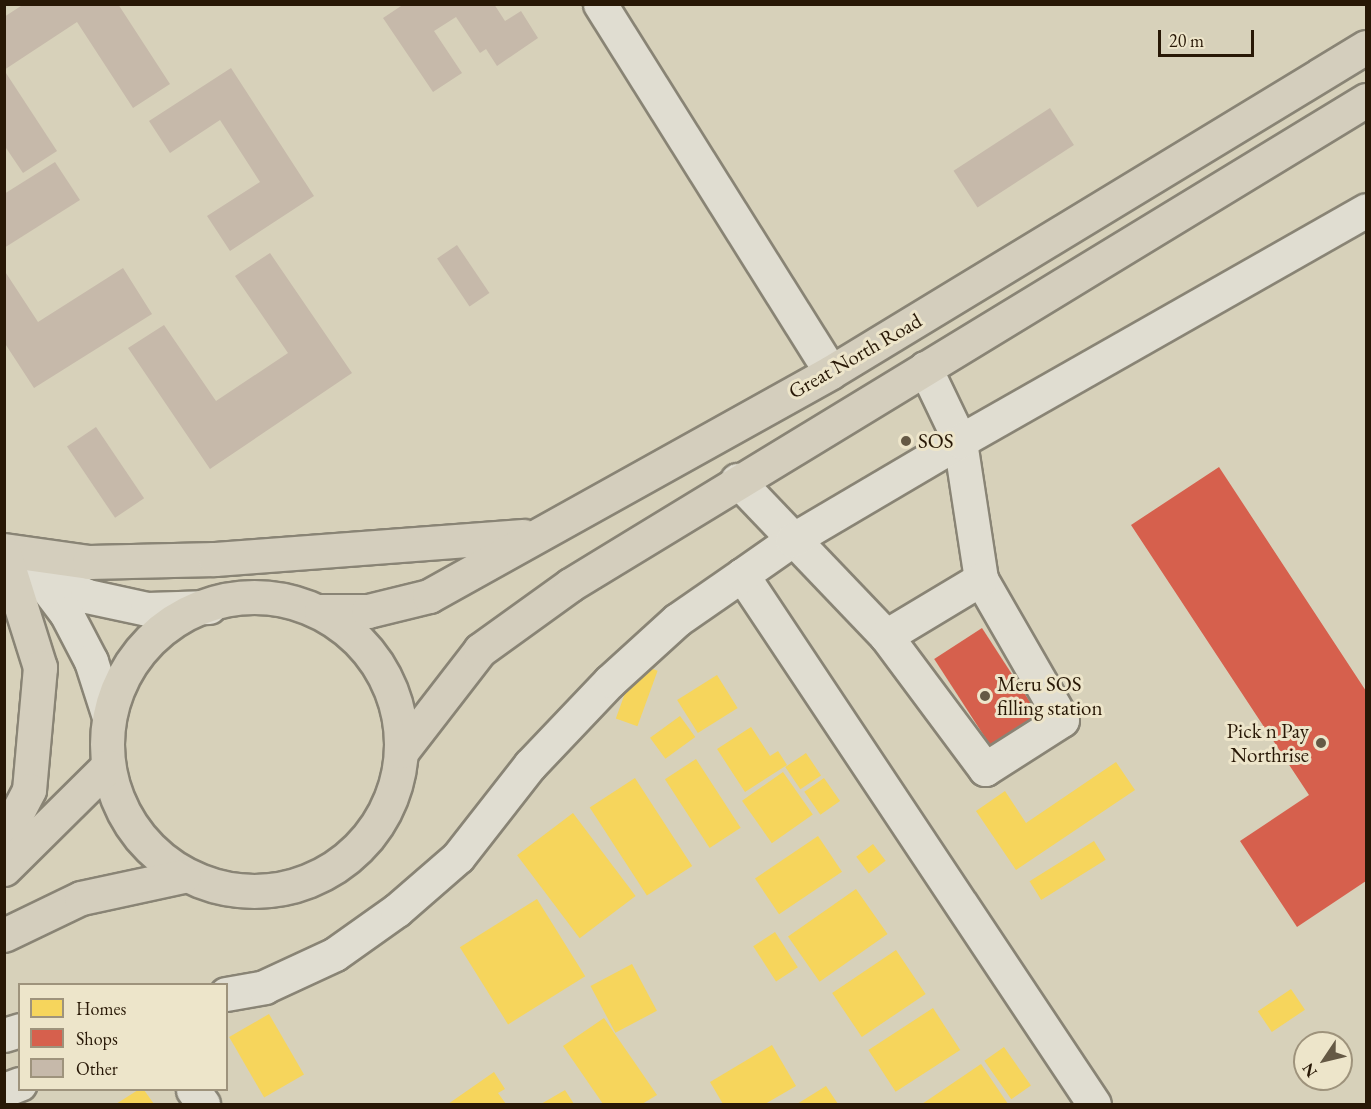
<!DOCTYPE html>
<html>
<head>
<meta charset="utf-8">
<style>
  body { margin:0 }
  #map { position:relative; width:1371px; height:1109px; overflow:hidden; background:#d7d1ba; font-family:"EB Garamond",serif }
  div>[style] { position:absolute }
  .homes>* { inset:0; background:#f6d55c; transform-origin:0 0 }
  .shops>* { inset:0; background:#d6604d; transform-origin:0 0 }
  .building>* { inset:0; background:#c6b9aa; transform-origin:0 0 }
  .roads { filter:drop-shadow(2px 0 #898475) drop-shadow(-2px 0 #898475) drop-shadow(0 2px #898475) drop-shadow(0 -2px #898475) }
  .minor>* { height:33px; margin:-16.5px; padding:0 16.5px; transform-origin:16.5px; border-radius:16.5px; background:#e0ddd1 }
  .major>* { height:33px; margin:-16.5px; padding:0 16.5px; transform-origin:16.5px; border-radius:16.5px; background:#d4cebd }
  .major>.ring { margin:-16.5px; padding:0; box-sizing:content-box; background:none; border:33px solid #d4cebd; border-radius:50% }
  .dots>* { width:16px; height:16px; translate:-50% -50%; box-sizing:border-box; border:3px solid #ede5ca; border-radius:50% }
  span { translate:-50% -50%; white-space:nowrap; text-align:center; line-height:1.15; -webkit-text-stroke:6px #ede5ca; paint-order:stroke }
  .street-label { font-size:21px; color:#281806 }
  .poi-label { font-size:21px; color:#281806 }
  .left { translate:0 -50%; text-align:left }
  .right { translate:-100% -50%; text-align:right }
  .frame { position:absolute; inset:0; border:6px solid #281806; pointer-events:none }
  .legend { position:absolute; left:18px; top:983px; width:210px; height:108px; box-sizing:border-box; background:#ede5ca; border:2px solid #9e937c; margin:0; padding:8px 10px; list-style:none; font-size:18px; color:#281806 }
  .legend li { display:flex; align-items:center; gap:12px; height:30px }
  .legend b { width:30px; border:2px solid #9e937c }
  .north { position:absolute; left:1293px; top:1031px; width:60px; height:60px; box-sizing:border-box; background:#ede5ca; border:2px solid #9e937c; border-radius:50%; rotate:235deg; font-size:16px; font-weight:700; line-height:24px; text-align:center; color:#281806 }
  .north::after { content:''; display:block; margin:auto; width:21px; height:27px; background:#655945; clip-path:polygon(50% 0,100% 100%,50% 72%,0 100%) }
  .scale { position:absolute; left:1158px; top:30px; width:96px; height:27px; box-sizing:border-box; border:3px solid #281806; border-top:0; padding-left:8px; font-size:18px; line-height:21px; white-space:nowrap; color:#281806; -webkit-text-stroke:4px #ede5ca; paint-order:stroke }
</style>
</head>
<body>
<div id="map">
  <div class="homes">
    <div style="left:636px;top:663px;width:23px;height:59px;rotate:20deg"></div>
    <div style="left:717px;top:675px;width:39px;height:47px;rotate:58deg"></div>
    <div style="left:680px;top:716px;width:26px;height:37px;rotate:54deg"></div>
    <div style="clip-path:polygon(751px 727px,770px 756px,778px 751px,787px 765px,745px 792px,717px 749px)"></div>
    <div style="left:806px;top:753px;width:27px;height:25px;rotate:56deg"></div>
    <div style="left:696px;top:759px;width:82px;height:37px;rotate:57deg"></div>
    <div style="clip-path:polygon(1116px 762px,1135px 790px,1016px 870px,976px 811px,1005px 791px,1026px 823px)"></div>
    <div style="left:783px;top:772px;width:52px;height:50px;rotate:55deg"></div>
    <div style="left:635px;top:778px;width:105px;height:54px;rotate:57deg"></div>
    <div style="left:824px;top:778px;width:28px;height:24px;rotate:55deg"></div>
    <div style="left:573px;top:813px;width:104px;height:70px;rotate:53deg"></div>
    <div style="left:818px;top:836px;width:43px;height:76px;rotate:56deg"></div>
    <div style="left:1094px;top:841px;width:22px;height:76px;rotate:58deg"></div>
    <div style="left:873px;top:844px;width:21px;height:21px;rotate:53deg"></div>
    <div style="left:856px;top:889px;width:55px;height:83px;rotate:55deg"></div>
    <div style="left:537px;top:899px;width:91px;height:91px;rotate:58deg"></div>
    <div style="left:775px;top:932px;width:42px;height:26px;rotate:57deg"></div>
    <div style="left:896px;top:950px;width:53px;height:77px;rotate:56deg"></div>
    <div style="left:632px;top:964px;width:53px;height:47px;rotate:62deg"></div>
    <div style="left:1291px;top:989px;width:25px;height:40px;rotate:56deg"></div>
    <div style="left:933px;top:1008px;width:50px;height:77px;rotate:57deg"></div>
    <div style="left:269px;top:1014px;width:70px;height:46px;rotate:60deg"></div>
    <div style="clip-path:polygon(604px 1018px,657px 1095px,642px 1104px,603px 1104px,563px 1046px)"></div>
    <div style="clip-path:polygon(772px 1045px,796px 1086px,765px 1104px,723px 1104px,710px 1082px)"></div>
    <div style="left:1004px;top:1047px;width:47px;height:24px;rotate:55deg"></div>
    <div style="clip-path:polygon(981px 1064px,1008px 1104px,922px 1104px)"></div>
    <div style="clip-path:polygon(494px 1072px,505px 1089px,498px 1093px,506px 1104px,448px 1104px)"></div>
    <div style="clip-path:polygon(826px 1086px,838px 1104px,797px 1104px)"></div>
    <div style="clip-path:polygon(138px 1090px,144px 1090px,154px 1104px,116px 1104px)"></div>
    <div style="clip-path:polygon(565px 1090px,574px 1104px,541px 1104px)"></div>
  </div>
  <div class="shops">
    <div style="clip-path:polygon(1219px 467px,1366px 691px,1366px 881px,1297px 927px,1240px 841px,1309px 795px,1131px 525px)"></div>
    <div style="left:982px;top:628px;width:111px;height:57px;rotate:57deg"></div>
  </div>
  <div class="building">
    <div style="clip-path:polygon(24px 4px,118px 4px,170px 84px,133px 108px,77px 22px,4px 70px,4px 17px)"></div>
    <div style="clip-path:polygon(404px 4px,494px 4px,505px 21px,521px 11px,538px 38px,497px 66px,486px 49px,480px 53px,456px 17px,434px 31px,462px 73px,433px 92px,383px 18px)"></div>
    <div style="clip-path:polygon(231px 68px,314px 196px,230px 251px,207px 216px,260px 182px,220px 120px,170px 153px,149px 121px)"></div>
    <div style="clip-path:polygon(4px 70px,57px 151px,23px 173px,4px 145px)"></div>
    <div style="left:1050px;top:108px;width:44px;height:115px;rotate:57deg"></div>
    <div style="clip-path:polygon(55px 162px,80px 200px,4px 248px,4px 194px)"></div>
    <div style="left:457px;top:245px;width:58px;height:24px;rotate:56deg"></div>
    <div style="clip-path:polygon(270px 253px,352px 373px,210px 469px,128px 348px,164px 325px,216px 401px,288px 353px,235px 276px)"></div>
    <div style="clip-path:polygon(123px 268px,152px 314px,34px 388px,4px 342px,4px 270px,38px 322px)"></div>
    <div style="left:96px;top:427px;width:86px;height:35px;rotate:56deg"></div>
  </div>
  <div class="roads">
    <div class="minor">
      <div style="left:600px;top:4px;width:434px;rotate:57.9deg"></div>
      <div style="left:737px;top:480px;width:216px;rotate:46.3deg"></div>
      <div style="left:886px;top:636px;width:166px;rotate:53.3deg"></div>
      <div style="left:985px;top:769px;width:91px;rotate:-32.5deg"></div>
      <div style="left:1062px;top:720px;width:163px;rotate:-119.9deg"></div>
      <div style="left:981px;top:579px;width:140px;rotate:-98.7deg"></div>
      <div style="left:960px;top:441px;width:81px;rotate:-115.6deg"></div>
      <div style="left:4px;top:551px;width:33px;rotate:33deg"></div>
      <div style="left:32px;top:569px;width:61px;rotate:26.1deg"></div>
      <div style="left:87px;top:596px;width:61px;rotate:12.2deg"></div>
      <div style="left:147px;top:609px;width:62px;rotate:-1.8deg"></div>
      <div style="left:37px;top:575px;width:48px;rotate:52.7deg"></div>
      <div style="left:66px;top:613px;width:54px;rotate:62.5deg"></div>
      <div style="left:91px;top:661px;width:56px;rotate:72.2deg"></div>
      <div style="left:742px;top:575px;width:635px;rotate:56.36deg"></div>
      <div style="left:886px;top:636px;width:111px;rotate:-31deg"></div>
      <div style="left:226px;top:994px;width:39px;rotate:-10deg"></div>
      <div style="left:264px;top:987px;width:78px;rotate:-24.9deg"></div>
      <div style="left:335px;top:954px;width:76px;rotate:-35.4deg"></div>
      <div style="left:397px;top:910px;width:81px;rotate:-41deg"></div>
      <div style="left:458px;top:857px;width:117px;rotate:-52deg"></div>
      <div style="left:530px;top:765px;width:116px;rotate:-46.4deg"></div>
      <div style="left:610px;top:681px;width:91px;rotate:-42.3deg"></div>
      <div style="left:677px;top:620px;width:79px;rotate:-34.7deg"></div>
      <div style="left:742px;top:575px;width:61px;rotate:-35deg"></div>
      <div style="left:792px;top:540px;width:195px;rotate:-30.5deg"></div>
      <div style="left:960px;top:441px;width:467px;rotate:-29.6deg"></div>
      <div style="left:4px;top:1035px;width:17px;rotate:-17deg"></div>
      <div style="left:4px;top:1090px;width:17px;rotate:-21deg"></div>
      <div style="left:193px;top:1090px;width:17px;rotate:54deg"></div>
    </div>
    <div class="major">
      <div style="left:4px;top:550px;width:86px;rotate:8deg"></div>
      <div style="left:89px;top:562px;width:126px;rotate:-1.4deg"></div>
      <div style="left:215px;top:559px;width:309px;rotate:-4.3deg"></div>
      <div style="left:4px;top:553px;width:120px;rotate:72.5deg"></div>
      <div style="left:40px;top:667px;width:123px;rotate:95.1deg"></div>
      <div style="left:29px;top:790px;width:54px;rotate:117.5deg"></div>
      <div class="ring" style="left:107px;top:597px;width:261px;height:261px"></div>
      <div style="left:321px;top:611px;width:47px"></div>
      <div style="left:368px;top:611px;width:63px;rotate:-13.8deg"></div>
      <div style="left:429px;top:596px;width:460px;rotate:-29.1deg"></div>
      <div style="left:831px;top:372px;width:626px;rotate:-31.28deg"></div>
      <div style="left:402px;top:751px;width:128px;rotate:-52.3deg"></div>
      <div style="left:480px;top:650px;width:111px;rotate:-35.8deg"></div>
      <div style="left:570px;top:585px;width:932px;rotate:-31.35deg"></div>
      <div style="left:4px;top:869px;width:146px;rotate:-44.7deg"></div>
      <div style="left:4px;top:935px;width:85px;rotate:-25.7deg"></div>
      <div style="left:81px;top:898px;width:105px;rotate:-12.1deg"></div>
    </div>
  </div>
  <div class="dots">
    <div style="left:906px;top:441px;background:#655945"></div>
    <div style="left:985px;top:696px;background:#655945"></div>
    <div style="left:1321px;top:743px;background:#655945"></div>
  </div>
  <div class="street-label">
    <span style="left:855px;top:356px;rotate:-30deg">Great North Road</span>
  </div>
  <div class="poi-label">
    <span class="left" style="left:918px;top:441px">SOS</span>
    <span class="left" style="left:997px;top:696px">Meru SOS<br>filling station</span>
    <span class="right" style="left:1309px;top:743px">Pick n Pay<br>Northrise</span>
  </div>
  <div class="frame"></div>
  <ul class="legend">
  <li><b style="height:16px;background:#f6d55c"></b>Homes</li>
  <li><b style="height:16px;background:#d6604d"></b>Shops</li>
  <li><b style="height:16px;background:#c6b9aa"></b>Other</li>
  </ul>
  <div class="north">N</div>
  <div class="scale">20 m</div>
</div>
</body>
</html>
